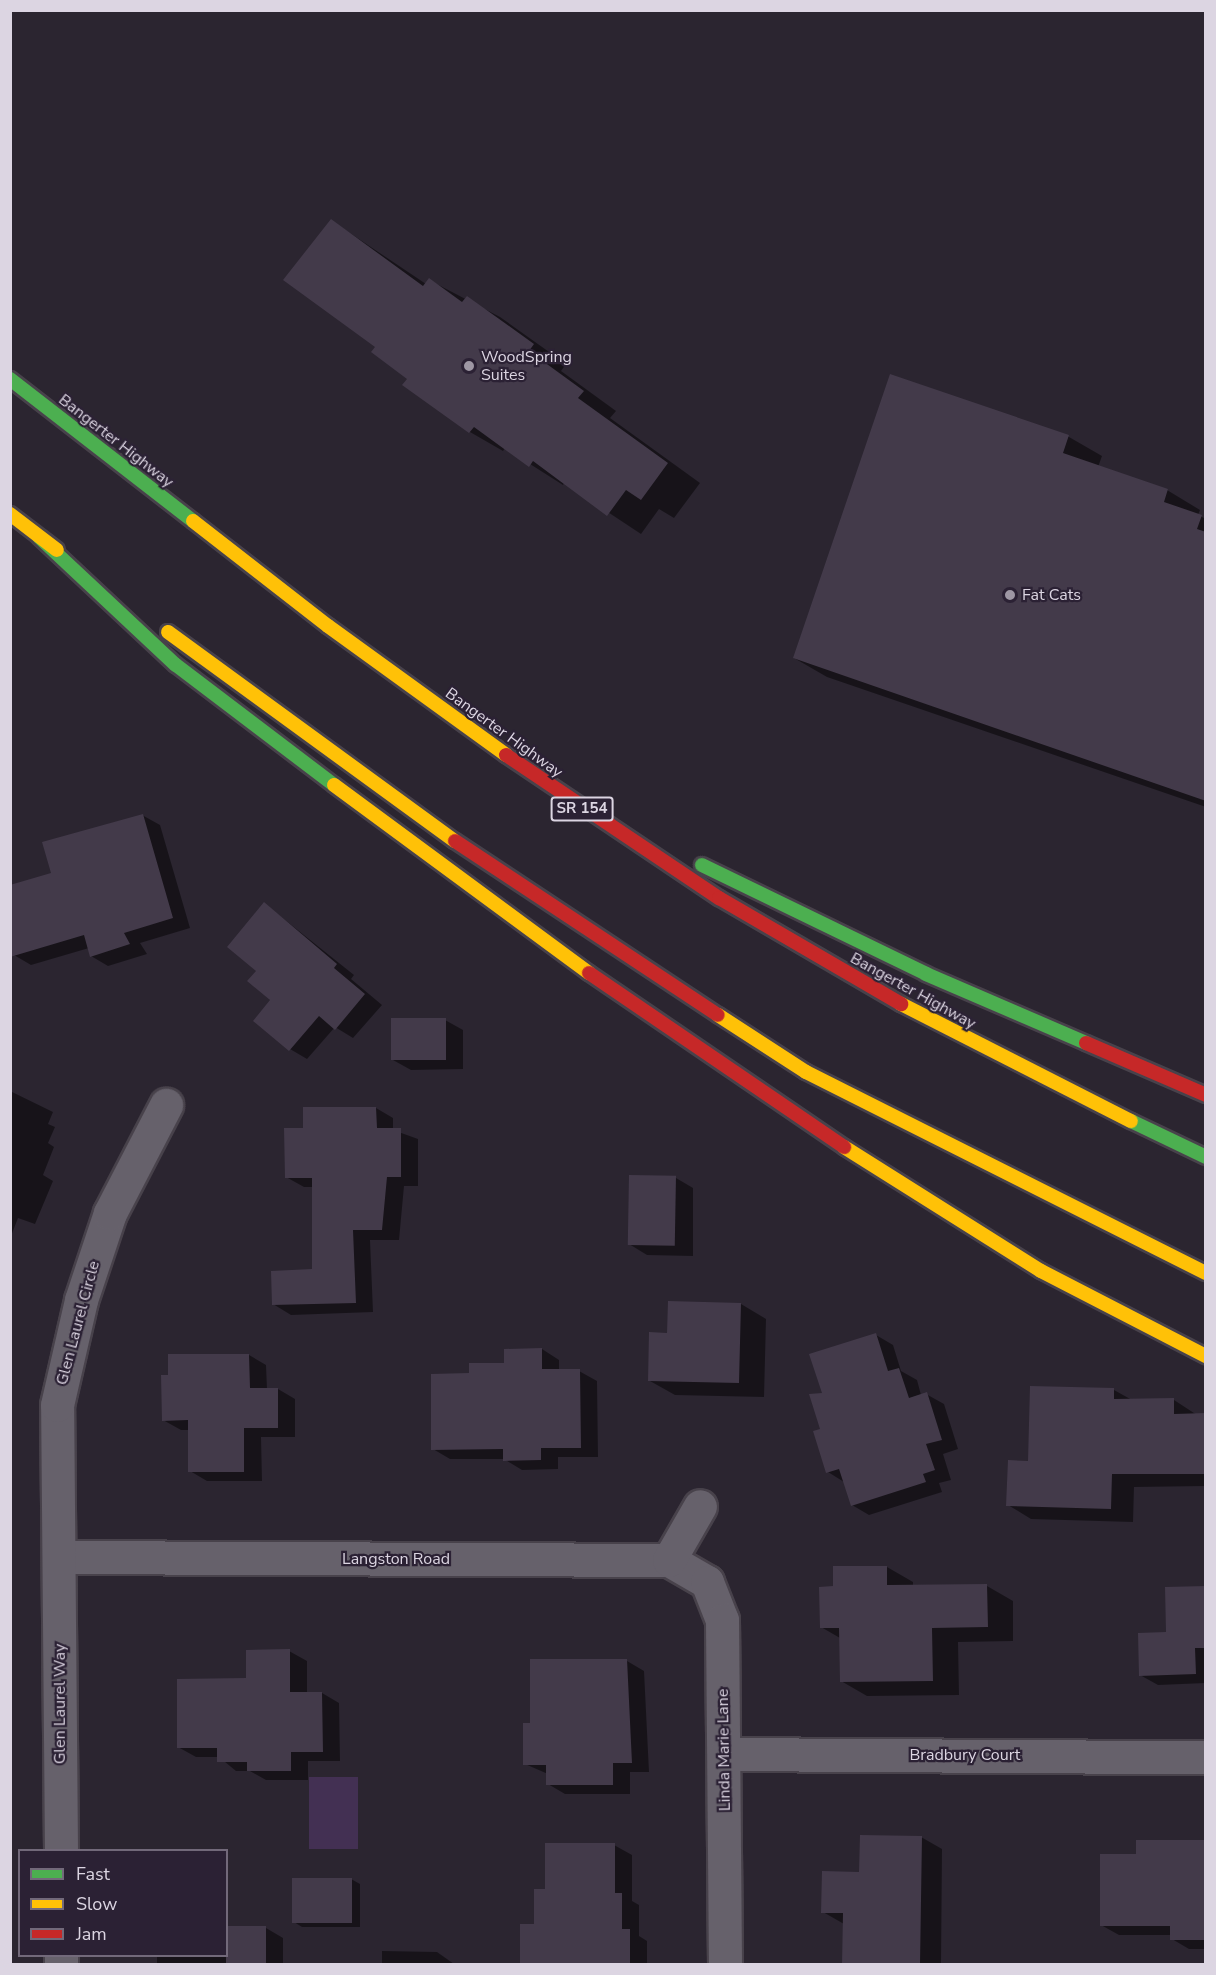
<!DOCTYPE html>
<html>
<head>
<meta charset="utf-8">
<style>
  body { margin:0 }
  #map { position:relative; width:1216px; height:1975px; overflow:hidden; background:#2b2530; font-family:"Nunito Sans",sans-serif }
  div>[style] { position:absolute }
  .green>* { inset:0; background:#433053; transform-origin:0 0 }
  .shadow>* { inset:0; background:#0007 }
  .building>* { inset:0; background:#433a4a; transform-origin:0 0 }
  .roads { filter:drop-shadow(2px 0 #48424b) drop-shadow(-2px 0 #48424b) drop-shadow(0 2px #48424b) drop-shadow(0 -2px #48424b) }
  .street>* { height:33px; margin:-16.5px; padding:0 16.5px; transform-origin:16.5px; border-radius:16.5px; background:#66616b }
  .fast>* { height:14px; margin:-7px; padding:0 7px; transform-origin:7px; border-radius:7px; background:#4caf50 }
  .slow>* { height:14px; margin:-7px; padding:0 7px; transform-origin:7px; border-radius:7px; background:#ffc107 }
  .jam>* { height:14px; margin:-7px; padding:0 7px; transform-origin:7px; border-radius:7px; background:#c62828 }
  .dots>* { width:16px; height:16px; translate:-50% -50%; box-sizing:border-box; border:3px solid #2b2134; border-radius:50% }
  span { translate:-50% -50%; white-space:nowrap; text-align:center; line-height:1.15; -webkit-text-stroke:4.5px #2b2134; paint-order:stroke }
  .shield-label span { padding:2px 4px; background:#2b2134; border:2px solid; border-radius:4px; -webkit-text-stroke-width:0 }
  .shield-label { font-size:15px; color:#dcd5e2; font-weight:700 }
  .poi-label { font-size:16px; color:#dcd5e2 }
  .left { translate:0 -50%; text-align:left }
  .street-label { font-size:16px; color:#dcd5e2 }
  .frame { position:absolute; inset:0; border:12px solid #dcd5e2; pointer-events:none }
  .legend { position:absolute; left:18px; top:1849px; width:210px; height:108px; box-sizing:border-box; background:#2b2134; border:2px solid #72697a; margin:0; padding:8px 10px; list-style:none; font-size:18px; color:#dcd5e2 }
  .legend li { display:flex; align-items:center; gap:12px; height:30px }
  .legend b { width:30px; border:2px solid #72697a }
</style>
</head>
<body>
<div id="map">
  <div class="green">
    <div style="left:309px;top:1777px;width:49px;height:72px"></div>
  </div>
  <div class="shadow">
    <div style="clip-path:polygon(332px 221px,426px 284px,429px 280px,500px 317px,566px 364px,561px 371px,616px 411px,610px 418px,700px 483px,674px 518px,659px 509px,641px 534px,564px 483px,563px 485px,505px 448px,503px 451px,470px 432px,404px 385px,409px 379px,377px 347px)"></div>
    <div style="clip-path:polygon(891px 376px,1069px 437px,1102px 456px,1098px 467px,1167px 490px,1200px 510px,1198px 515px,1206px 519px,1206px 807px,827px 677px,794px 658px)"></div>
    <div style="clip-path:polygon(142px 815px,160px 825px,190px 928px,140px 943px,147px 954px,108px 966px,91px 956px,89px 948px,31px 965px,14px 955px,53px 874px)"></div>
    <div style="clip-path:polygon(265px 904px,354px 975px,351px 979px,382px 1005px,353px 1038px,335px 1027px,307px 1059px,290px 1049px,258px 971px)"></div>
    <div style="clip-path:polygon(445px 1020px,463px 1030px,463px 1069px,411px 1070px,393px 1060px)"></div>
    <div style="clip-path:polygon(10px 1091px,53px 1112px,48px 1124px,55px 1127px,48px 1143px,54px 1147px,43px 1175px,53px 1181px,35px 1224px,18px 1218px,11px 1236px)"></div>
    <div style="clip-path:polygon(376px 1108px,393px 1118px,393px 1130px,418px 1139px,418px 1186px,404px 1186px,399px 1240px,370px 1240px,373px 1312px,291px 1315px,273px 1304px,313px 1271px,313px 1187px,304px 1187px,286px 1177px,304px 1129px)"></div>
    <div style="clip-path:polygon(676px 1178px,693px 1188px,693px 1256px,647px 1255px,629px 1244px)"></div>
    <div style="clip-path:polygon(741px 1304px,766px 1319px,764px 1397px,675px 1395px,650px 1381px,669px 1334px)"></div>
    <div style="clip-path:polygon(876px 1335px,893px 1345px,901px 1371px,917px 1380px,921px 1395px,926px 1394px,944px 1404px,958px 1449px,943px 1454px,951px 1480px,939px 1483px,942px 1492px,869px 1515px,852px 1505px,844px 1482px,828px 1472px,822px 1430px,824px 1394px)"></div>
    <div style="clip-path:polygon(542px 1349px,559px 1360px,559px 1371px,579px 1371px,597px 1381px,598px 1457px,558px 1457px,558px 1469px,522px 1470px,504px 1459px,450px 1459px,433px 1449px,471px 1375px)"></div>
    <div style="clip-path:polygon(249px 1355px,266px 1365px,267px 1389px,278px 1389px,295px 1399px,295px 1437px,261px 1437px,262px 1481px,207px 1481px,190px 1471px,189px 1430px,181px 1430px,163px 1420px,170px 1377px)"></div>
    <div style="clip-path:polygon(1032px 1388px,1114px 1390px,1132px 1400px,1174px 1400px,1197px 1415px,1206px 1415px,1206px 1486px,1134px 1487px,1133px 1522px,1031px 1519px,1008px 1505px,1030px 1462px)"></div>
    <div style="clip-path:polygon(887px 1567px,913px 1582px,913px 1587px,987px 1586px,1013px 1601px,1013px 1641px,958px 1642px,959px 1695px,867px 1696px,841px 1681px,840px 1638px,821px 1627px,835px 1587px,835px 1568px)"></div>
    <div style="clip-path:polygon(1206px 1587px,1206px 1683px,1158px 1685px,1140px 1675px)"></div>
    <div style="clip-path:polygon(289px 1651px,307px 1661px,307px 1693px,322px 1693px,339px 1703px,340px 1761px,308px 1761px,308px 1780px,266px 1780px,250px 1771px,236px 1771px,219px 1757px,196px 1757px,178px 1747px,248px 1680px)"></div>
    <div style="clip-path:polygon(627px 1661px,644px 1671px,649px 1772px,630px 1772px,630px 1794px,565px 1794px,548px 1784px,548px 1774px,525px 1764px,532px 1724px)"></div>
    <div style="clip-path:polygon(921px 1837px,942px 1849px,941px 1964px,1047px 1964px,844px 1964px,844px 1924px,823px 1912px,860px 1873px)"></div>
    <div style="clip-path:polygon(1206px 1842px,1206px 1949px,1189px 1949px,1172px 1939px,1172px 1935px,1119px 1935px,1101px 1925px,1137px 1856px)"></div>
    <div style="clip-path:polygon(614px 1845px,632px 1855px,632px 1901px,639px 1905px,639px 1936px,647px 1941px,647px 1964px,522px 1964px,546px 1891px)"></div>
    <div style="clip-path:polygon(351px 1879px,360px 1884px,360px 1927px,302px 1927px,294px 1922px)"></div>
    <div style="clip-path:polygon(266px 1928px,283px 1938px,283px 1964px,157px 1964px,157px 1956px,226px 1956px)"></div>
    <div style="clip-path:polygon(382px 1951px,437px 1952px,454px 1964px,382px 1964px)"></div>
  </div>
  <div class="building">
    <div style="clip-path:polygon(331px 219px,423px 286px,429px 278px,462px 302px,467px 296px,534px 344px,529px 351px,584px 391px,578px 398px,668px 463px,641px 500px,626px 490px,607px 516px,533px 461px,529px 467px,474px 427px,469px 433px,402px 385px,407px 379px,371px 352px,375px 347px,283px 280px)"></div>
    <div style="clip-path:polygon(890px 374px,1069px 435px,1063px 453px,1168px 489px,1164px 502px,1202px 515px,1197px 529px,1206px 532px,1206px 801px,793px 658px)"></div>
    <div style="clip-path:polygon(143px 814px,173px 918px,124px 933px,130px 944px,90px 957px,84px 935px,10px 957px,10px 885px,51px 873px,42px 842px)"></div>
    <div style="clip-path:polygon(264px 902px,337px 964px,334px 968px,365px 994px,335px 1030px,319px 1016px,289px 1051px,253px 1021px,270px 1000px,247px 981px,256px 971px,227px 947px)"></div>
    <div style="left:446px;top:1018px;width:42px;height:55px;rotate:90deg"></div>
    <div style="clip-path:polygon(303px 1107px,376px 1107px,377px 1128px,401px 1128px,401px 1177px,387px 1177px,382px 1230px,353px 1230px,356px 1303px,272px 1305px,271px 1271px,312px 1269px,312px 1178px,285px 1178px,284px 1128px,303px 1128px)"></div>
    <div style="left:629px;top:1175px;width:47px;height:70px;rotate:1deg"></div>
    <div style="clip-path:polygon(668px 1301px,741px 1303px,739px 1383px,648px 1381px,649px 1332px,667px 1333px)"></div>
    <div style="clip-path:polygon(876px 1333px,888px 1371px,899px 1368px,909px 1398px,927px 1392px,942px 1440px,926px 1444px,935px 1470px,923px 1474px,926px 1482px,851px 1506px,839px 1469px,826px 1473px,813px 1431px,820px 1429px,809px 1394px,822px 1393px,809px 1354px)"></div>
    <div style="clip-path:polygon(542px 1348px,542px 1369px,580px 1369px,581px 1448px,541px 1448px,541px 1460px,503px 1461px,503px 1449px,431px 1450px,431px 1374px,469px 1373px,469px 1363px,504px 1363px,504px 1349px)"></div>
    <div style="clip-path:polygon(168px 1354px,249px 1354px,250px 1388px,278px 1388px,278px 1428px,244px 1428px,244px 1472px,188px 1472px,188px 1420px,162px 1421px,161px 1375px,168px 1375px)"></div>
    <div style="clip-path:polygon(1030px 1386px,1114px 1388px,1114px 1399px,1174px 1398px,1174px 1414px,1206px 1413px,1206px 1474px,1112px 1474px,1111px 1509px,1006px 1506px,1008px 1460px,1028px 1461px)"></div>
    <div style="clip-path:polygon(833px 1566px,887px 1566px,887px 1585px,987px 1584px,988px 1627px,932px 1628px,933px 1681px,840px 1682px,839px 1628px,820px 1628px,819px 1587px,833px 1586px)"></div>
    <div style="clip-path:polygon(1206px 1586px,1206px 1648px,1195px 1648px,1196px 1674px,1139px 1676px,1138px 1633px,1166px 1632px,1165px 1587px)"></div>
    <div style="clip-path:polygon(290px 1649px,290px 1692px,322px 1692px,323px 1752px,291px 1752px,291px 1771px,247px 1771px,247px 1762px,217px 1762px,217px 1748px,177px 1748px,177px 1679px,246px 1678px,246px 1650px)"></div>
    <div style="clip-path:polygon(530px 1659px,627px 1659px,632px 1763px,613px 1763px,613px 1785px,546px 1785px,546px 1765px,523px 1765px,523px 1723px,530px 1723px)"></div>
    <div style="clip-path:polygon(860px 1835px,922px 1836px,920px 1965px,842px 1965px,843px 1913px,821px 1913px,822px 1871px,859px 1872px)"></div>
    <div style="clip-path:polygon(1136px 1840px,1206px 1840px,1206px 1940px,1170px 1940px,1170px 1926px,1100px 1926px,1100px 1854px,1136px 1854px)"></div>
    <div style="clip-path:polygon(545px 1843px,615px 1843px,615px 1893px,622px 1893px,622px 1929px,630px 1929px,630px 1965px,520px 1965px,520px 1924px,534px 1924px,534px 1889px,545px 1889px)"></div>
    <div style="left:292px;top:1878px;width:60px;height:45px"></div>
    <div style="left:226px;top:1926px;width:40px;height:39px"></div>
  </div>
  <div class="roads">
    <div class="street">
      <div style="left:60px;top:1557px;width:609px;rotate:0.28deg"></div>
      <div style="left:669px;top:1560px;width:44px;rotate:30.1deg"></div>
      <div style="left:707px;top:1582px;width:41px;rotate:68.5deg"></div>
      <div style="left:722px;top:1620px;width:344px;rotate:89.5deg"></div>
      <div style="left:669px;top:1560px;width:62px;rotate:-60.1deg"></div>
      <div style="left:725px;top:1754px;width:481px;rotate:0.4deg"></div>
      <div style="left:61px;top:1850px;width:445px;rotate:-90.5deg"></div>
      <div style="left:57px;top:1405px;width:108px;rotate:-77.1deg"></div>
      <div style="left:81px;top:1300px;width:92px;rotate:-71.6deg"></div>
      <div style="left:110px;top:1213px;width:122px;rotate:-62.6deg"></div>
      <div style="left:61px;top:1956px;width:8px;rotate:90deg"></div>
    </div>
    <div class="fast">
      <div style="left:10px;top:379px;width:232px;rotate:37.8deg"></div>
      <div style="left:39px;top:537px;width:187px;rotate:43.1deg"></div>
      <div style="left:176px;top:665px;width:198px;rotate:37.2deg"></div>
      <div style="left:702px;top:865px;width:249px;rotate:25.9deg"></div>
      <div style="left:926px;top:974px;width:174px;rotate:23.3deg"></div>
      <div style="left:1131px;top:1121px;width:83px;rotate:25.6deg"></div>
    </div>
    <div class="slow">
      <div style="left:10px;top:514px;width:59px;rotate:37.5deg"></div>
      <div style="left:193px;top:521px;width:171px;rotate:37.9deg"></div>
      <div style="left:328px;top:626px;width:220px;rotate:35.9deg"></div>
      <div style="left:168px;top:632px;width:355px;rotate:36.1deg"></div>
      <div style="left:334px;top:785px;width:317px;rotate:36.4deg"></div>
      <div style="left:901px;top:1004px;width:258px;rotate:27deg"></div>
      <div style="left:718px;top:1015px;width:105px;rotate:32.9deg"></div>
      <div style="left:806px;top:1072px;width:448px;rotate:26.7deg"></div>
      <div style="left:844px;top:1147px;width:233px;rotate:32.2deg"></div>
      <div style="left:1041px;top:1271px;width:186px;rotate:27.3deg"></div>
    </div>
    <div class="jam">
      <div style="left:506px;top:755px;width:257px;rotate:33.9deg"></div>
      <div style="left:719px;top:898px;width:211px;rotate:30.2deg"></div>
      <div style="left:455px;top:841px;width:315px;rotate:33.5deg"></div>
      <div style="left:589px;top:973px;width:309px;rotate:34.3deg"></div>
      <div style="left:1086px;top:1043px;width:131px;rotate:23.4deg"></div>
    </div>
  </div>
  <div class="dots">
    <div style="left:469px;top:366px;background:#9e97a4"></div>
    <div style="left:1010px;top:595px;background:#9e97a4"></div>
  </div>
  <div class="shield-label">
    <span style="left:582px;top:809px">SR 154</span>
  </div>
  <div class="poi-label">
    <span class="left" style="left:481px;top:366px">WoodSpring<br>Suites</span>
    <span class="left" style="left:1022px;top:595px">Fat Cats</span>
  </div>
  <div class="street-label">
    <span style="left:116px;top:441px;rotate:38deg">Bangerter Highway</span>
    <span style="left:504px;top:733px;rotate:36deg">Bangerter Highway</span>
    <span style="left:913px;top:991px;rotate:29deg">Bangerter Highway</span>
    <span style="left:78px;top:1323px;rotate:-75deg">Glen Laurel Circle</span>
    <span style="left:396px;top:1559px">Langston Road</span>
    <span style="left:60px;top:1704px;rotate:-90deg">Glen Laurel Way</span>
    <span style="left:724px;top:1750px;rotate:-91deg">Linda Marie Lane</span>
    <span style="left:965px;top:1755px">Bradbury Court</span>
  </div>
  <div class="frame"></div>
  <ul class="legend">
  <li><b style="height:8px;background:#4caf50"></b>Fast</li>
  <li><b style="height:8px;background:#ffc107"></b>Slow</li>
  <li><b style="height:8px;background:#c62828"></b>Jam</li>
  </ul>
</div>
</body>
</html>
